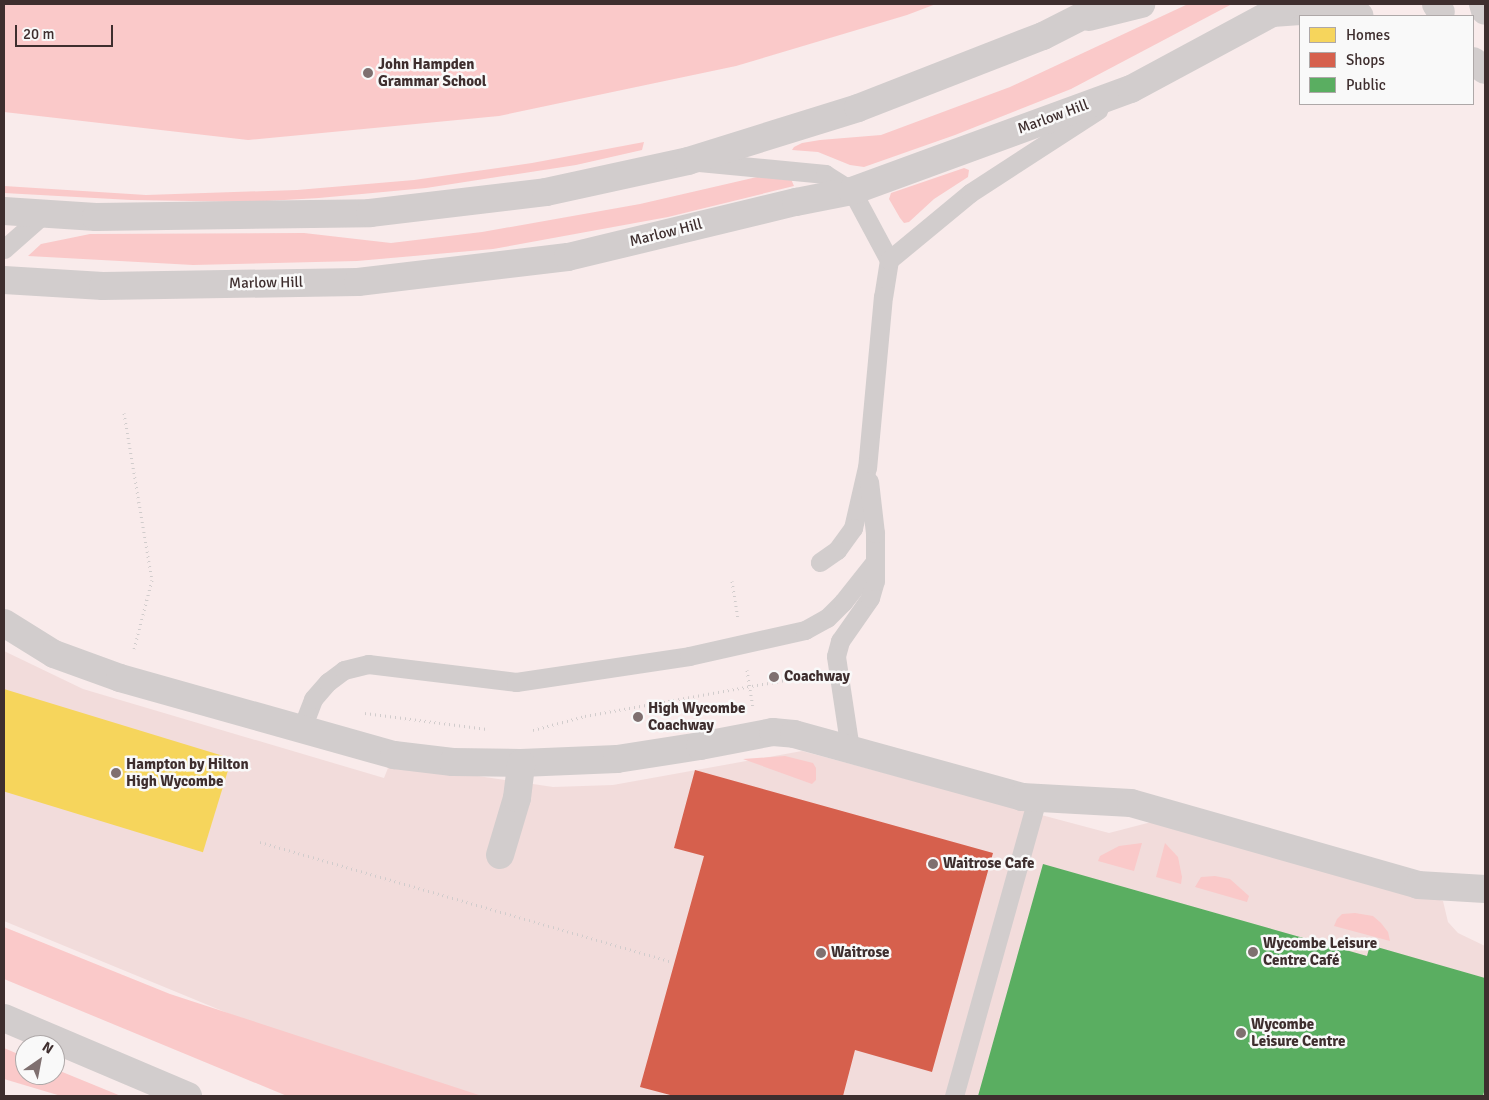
<!DOCTYPE html>
<html>
<head>
<meta charset="utf-8">
<style>
  body { margin:0 }
  #map { position:relative; width:1489px; height:1100px; overflow:hidden; background:#f9ebeb; font-family:Signika,sans-serif }
  div>[style] { position:absolute }
  .built>* { inset:0; background:#f2dcdb }
  .green>* { inset:0; background:#fac9c9 }
  .homes>* { inset:0; background:#f6d55c; transform-origin:0 0 }
  .shops>* { inset:0; background:#d6604d }
  .public>* { inset:0; background:#5aae61 }
  .path>* { height:3px; margin-top:-1.5px; transform-origin:0; background:repeating-linear-gradient(90deg,#d1cccc 0 1px,transparent 0 5px) }
  .lane>* { height:19px; margin:-9.5px; padding:0 9.5px; transform-origin:9.5px; border-radius:9.5px; background:#d2cdcd }
  .street>* { height:28px; margin:-14px; padding:0 14px; transform-origin:14px; border-radius:14px; background:#d2cdcd }
  .primary>* { height:28px; margin:-14px; padding:0 14px; transform-origin:14px; border-radius:14px; background:#d2cdcd }
  .highway>* { height:28px; margin:-14px; padding:0 14px; transform-origin:14px; border-radius:14px; background:#d2cdcd }
  .dots>* { width:14px; height:14px; translate:-50% -50%; box-sizing:border-box; border:2px solid #f9f9f9; border-radius:50% }
  span { translate:-50% -50%; white-space:nowrap; text-align:center; line-height:1.15; -webkit-text-stroke:5px #f9f9f9; paint-order:stroke }
  .poi-label { font-size:15px; color:#3e2e2e; font-weight:700 }
  .left { translate:0 -50%; text-align:left }
  .street-label { font-size:15px; color:#3e2e2e }
  .frame { position:absolute; inset:0; border:5px solid #3e2e2e; pointer-events:none }
  .legend { position:absolute; left:1299px; top:15px; width:175px; height:90px; box-sizing:border-box; background:#f9f9f9; border:1px solid #aea8a8; margin:0; padding:6px 9px; list-style:none; font-size:15px; color:#3e2e2e }
  .legend li { display:flex; align-items:center; gap:10px; height:25px }
  .legend b { width:25px; border:1px solid #aea8a8 }
  .north { position:absolute; left:15px; top:1035px; width:50px; height:50px; box-sizing:border-box; background:#f9f9f9; border:1px solid #aea8a8; border-radius:50%; rotate:33deg; font-size:14px; font-weight:700; line-height:20px; text-align:center; color:#3e2e2e }
  .north::after { content:''; display:block; margin:auto; width:18px; height:22px; background:#7f7070; clip-path:polygon(50% 0,100% 100%,50% 72%,0 100%) }
  .scale { position:absolute; left:15px; top:25px; width:98px; height:22px; box-sizing:border-box; border:2px solid #3e2e2e; border-top:0; padding-left:6px; font-size:15px; line-height:18px; white-space:nowrap; color:#3e2e2e; -webkit-text-stroke:4px #f9f9f9; paint-order:stroke }
</style>
</head>
<body>
<div id="map">
  <div class="built">
    <div style="clip-path:polygon(4px 651px,83px 689px,384px 778px,390px 763px,553px 787px,613px 785px,802px 751px,1109px 833px,1163px 819px,1443px 901px,1448px 922px,1458px 933px,1485px 946px,1485px 1096px,429px 1096px,4px 921px)"></div>
  </div>
  <div class="green">
    <div style="clip-path:polygon(4px 4px,936px 4px,907px 15px,736px 66px,499px 116px,248px 140px,4px 112px)"></div>
    <div style="clip-path:polygon(1188px 4px,1232px 4px,1071px 89px,955px 135px,864px 167px,850px 165px,818px 152px,792px 150px,794px 147px,802px 143px,820px 140px,881px 135px,1010px 87px)"></div>
    <div style="clip-path:polygon(644px 142px,642px 150px,576px 165px,426px 188px,319px 198px,249px 202px,131px 200px,4px 193px,4px 186px,146px 195px,297px 190px,414px 180px,532px 163px)"></div>
    <div style="clip-path:polygon(964px 168px,969px 170px,968px 177px,934px 199px,909px 222px,904px 223px,900px 218px,889px 199px,891px 193px)"></div>
    <div style="clip-path:polygon(757px 177px,791px 179px,794px 186px,668px 217px,493px 249px,357px 261px,193px 265px,28px 256px,41px 244px,90px 234px,304px 233px,391px 243px,482px 232px,640px 204px)"></div>
    <div style="clip-path:polygon(785px 756px,813px 763px,816px 768px,816px 780px,812px 784px,743px 759px)"></div>
    <div style="clip-path:polygon(1142px 843px,1134px 871px,1098px 861px,1100px 856px,1119px 846px)"></div>
    <div style="clip-path:polygon(1165px 843px,1178px 857px,1182px 877px,1181px 884px,1156px 877px)"></div>
    <div style="clip-path:polygon(1215px 876px,1230px 879px,1249px 896px,1247px 902px,1195px 887px,1201px 877px)"></div>
    <div style="clip-path:polygon(1355px 913px,1373px 916px,1381px 923px,1388px 932px,1390px 941px,1334px 926px,1337px 919px,1342px 914px)"></div>
    <div style="clip-path:polygon(4px 927px,170px 994px,482px 1096px,287px 1096px,4px 979px)"></div>
    <div style="clip-path:polygon(4px 1048px,25px 1057px,25px 1075px,55px 1075px,55px 1069px,121px 1096px,61px 1096px,4px 1079px)"></div>
  </div>
  <div class="homes">
    <div style="left:4px;top:689px;width:238px;height:98px;rotate:17deg"></div>
  </div>
  <div class="shops">
    <div style="clip-path:polygon(695px 770px,993px 853px,932px 1072px,855px 1050px,843px 1096px,674px 1096px,640px 1087px,704px 856px,674px 848px)"></div>
  </div>
  <div class="public">
    <div style="clip-path:polygon(1043px 864px,1367px 956px,1370px 945px,1485px 978px,1485px 1088px,1483px 1096px,978px 1096px)"></div>
  </div>
  <div class="path">
    <div style="left:124px;top:413px;width:169px;rotate:80.5deg"></div>
    <div style="left:152px;top:580px;width:71px;rotate:104.6deg"></div>
    <div style="left:732px;top:581px;width:36px;rotate:81deg"></div>
    <div style="left:747px;top:670px;width:36px;rotate:81deg"></div>
    <div style="left:365px;top:713px;width:123px;rotate:7.5deg"></div>
    <div style="left:533px;top:730px;width:54px;rotate:-15.1deg"></div>
    <div style="left:585px;top:716px;width:233px;rotate:-10.2deg"></div>
    <div style="left:260px;top:842px;width:429px;rotate:16.2deg"></div>
  </div>
  <div class="lane">
    <div style="left:699px;top:162px;width:127px;rotate:5.4deg"></div>
    <div style="left:825px;top:174px;width:32px;rotate:32deg"></div>
    <div style="left:852px;top:191px;width:78px;rotate:61.8deg"></div>
    <div style="left:889px;top:260px;width:36px;rotate:99deg"></div>
    <div style="left:883px;top:296px;width:172px;rotate:95.3deg"></div>
    <div style="left:867px;top:467px;width:63px;rotate:102.9deg"></div>
    <div style="left:853px;top:528px;width:27px;rotate:126deg"></div>
    <div style="left:837px;top:550px;width:21px;rotate:145deg"></div>
    <div style="left:4px;top:249px;width:55px;rotate:-41.3deg"></div>
    <div style="left:889px;top:260px;width:105px;rotate:-39.6deg"></div>
    <div style="left:970px;top:193px;width:153px;rotate:-33deg"></div>
    <div style="left:302px;top:728px;width:31px;rotate:-69deg"></div>
    <div style="left:313px;top:699px;width:23px;rotate:-49deg"></div>
    <div style="left:328px;top:682px;width:20px;rotate:-37deg"></div>
    <div style="left:344px;top:670px;width:25px;rotate:-14deg"></div>
    <div style="left:368px;top:664px;width:149px;rotate:6.9deg"></div>
    <div style="left:516px;top:682px;width:175px;rotate:-8.5deg"></div>
    <div style="left:689px;top:656px;width:119px;rotate:-12.6deg"></div>
    <div style="left:805px;top:630px;width:25px;rotate:-29deg"></div>
    <div style="left:827px;top:618px;width:23px;rotate:-45deg"></div>
    <div style="left:843px;top:602px;width:48px;rotate:-51.7deg"></div>
    <div style="left:850px;top:749px;width:94px;rotate:-98.6deg"></div>
    <div style="left:836px;top:656px;width:16px;rotate:-75deg"></div>
    <div style="left:840px;top:641px;width:52px;rotate:-55.1deg"></div>
    <div style="left:870px;top:598px;width:18px;rotate:-74deg"></div>
    <div style="left:875px;top:581px;width:48px;rotate:-90deg"></div>
    <div style="left:875px;top:533px;width:52px;rotate:-96.6deg"></div>
    <div style="left:954px;top:1096px;width:309px;rotate:-74.4deg"></div>
  </div>
  <div class="street">
    <div style="left:1483px;top:4px;width:7px;rotate:74deg"></div>
    <div style="left:1272px;top:13px;width:39px;rotate:-4deg"></div>
    <div style="left:1311px;top:10px;width:49px;rotate:7deg"></div>
    <div style="left:1473px;top:61px;width:15px;rotate:37deg"></div>
    <div style="left:4px;top:623px;width:59px;rotate:31.8deg"></div>
    <div style="left:54px;top:654px;width:70px;rotate:20deg"></div>
    <div style="left:120px;top:678px;width:285px;rotate:15.7deg"></div>
    <div style="left:394px;top:755px;width:59px;rotate:6.8deg"></div>
    <div style="left:453px;top:762px;width:68px;rotate:0.8deg"></div>
    <div style="left:521px;top:763px;width:96px;rotate:-2.4deg"></div>
    <div style="left:617px;top:759px;width:84px;rotate:-8.9deg"></div>
    <div style="left:700px;top:746px;width:74px;rotate:-10.9deg"></div>
    <div style="left:773px;top:732px;width:21px;rotate:5deg"></div>
    <div style="left:794px;top:734px;width:237px;rotate:15.4deg"></div>
    <div style="left:1022px;top:797px;width:109px;rotate:3.2deg"></div>
    <div style="left:1131px;top:803px;width:298px;rotate:15.9deg"></div>
    <div style="left:1418px;top:885px;width:67px;rotate:3.4deg"></div>
    <div style="left:500px;top:855px;width:59px;rotate:-73.4deg"></div>
    <div style="left:517px;top:798px;width:35px;rotate:-83deg"></div>
  </div>
  <div class="primary">
    <div style="left:1436px;top:4px;width:9px;rotate:58deg"></div>
    <div style="left:1089px;top:17px;width:54px;rotate:-14deg"></div>
    <div style="left:4px;top:211px;width:92px;rotate:3.7deg"></div>
    <div style="left:96px;top:217px;width:274px;rotate:-0.8deg"></div>
    <div style="left:370px;top:213px;width:177px;rotate:-6.8deg"></div>
    <div style="left:546px;top:192px;width:145px;rotate:-12.3deg"></div>
    <div style="left:688px;top:161px;width:178px;rotate:-17.3deg"></div>
    <div style="left:858px;top:108px;width:199px;rotate:-21.3deg"></div>
    <div style="left:1043px;top:36px;width:71px;rotate:-26.9deg"></div>
    <div style="left:4px;top:280px;width:99px;rotate:3.5deg"></div>
    <div style="left:103px;top:286px;width:255px;rotate:-0.9deg"></div>
    <div style="left:358px;top:282px;width:211px;rotate:-6.8deg"></div>
    <div style="left:568px;top:257px;width:235px;rotate:-13.6deg"></div>
    <div style="left:796px;top:202px;width:57px;rotate:-11.1deg"></div>
    <div style="left:852px;top:191px;width:297px;rotate:-20.1deg"></div>
    <div style="left:1131px;top:89px;width:179px;rotate:-28.3deg"></div>
  </div>
  <div class="highway">
    <div style="left:4px;top:1018px;width:200px;rotate:23deg"></div>
  </div>
  <div class="dots">
    <div style="left:368px;top:73px;background:#7f7070"></div>
    <div style="left:774px;top:677px;background:#7f7070"></div>
    <div style="left:638px;top:717px;background:#7f7070"></div>
    <div style="left:116px;top:773px;background:#7f7070"></div>
    <div style="left:933px;top:864px;background:#7f7070"></div>
    <div style="left:1253px;top:952px;background:#7f7070"></div>
    <div style="left:821px;top:953px;background:#7f7070"></div>
    <div style="left:1241px;top:1033px;background:#7f7070"></div>
  </div>
  <div class="poi-label">
    <span class="left" style="left:378px;top:73px">John Hampden<br>Grammar School</span>
    <span class="left" style="left:784px;top:677px">Coachway</span>
    <span class="left" style="left:648px;top:717px">High Wycombe<br>Coachway</span>
    <span class="left" style="left:126px;top:773px">Hampton by Hilton<br>High Wycombe</span>
    <span class="left" style="left:943px;top:864px">Waitrose Cafe</span>
    <span class="left" style="left:1263px;top:952px">Wycombe Leisure<br>Centre Café</span>
    <span class="left" style="left:831px;top:953px">Waitrose</span>
    <span class="left" style="left:1251px;top:1033px">Wycombe<br>Leisure Centre</span>
  </div>
  <div class="street-label">
    <span style="left:1053px;top:117px;rotate:-20deg">Marlow Hill</span>
    <span style="left:666px;top:233px;rotate:-14deg">Marlow Hill</span>
    <span style="left:266px;top:283px;rotate:-1deg">Marlow Hill</span>
  </div>
  <div class="frame"></div>
  <ul class="legend">
  <li><b style="height:14px;background:#f6d55c"></b>Homes</li>
  <li><b style="height:14px;background:#d6604d"></b>Shops</li>
  <li><b style="height:14px;background:#5aae61"></b>Public</li>
  </ul>
  <div class="north">N</div>
  <div class="scale">20 m</div>
</div>
</body>
</html>
